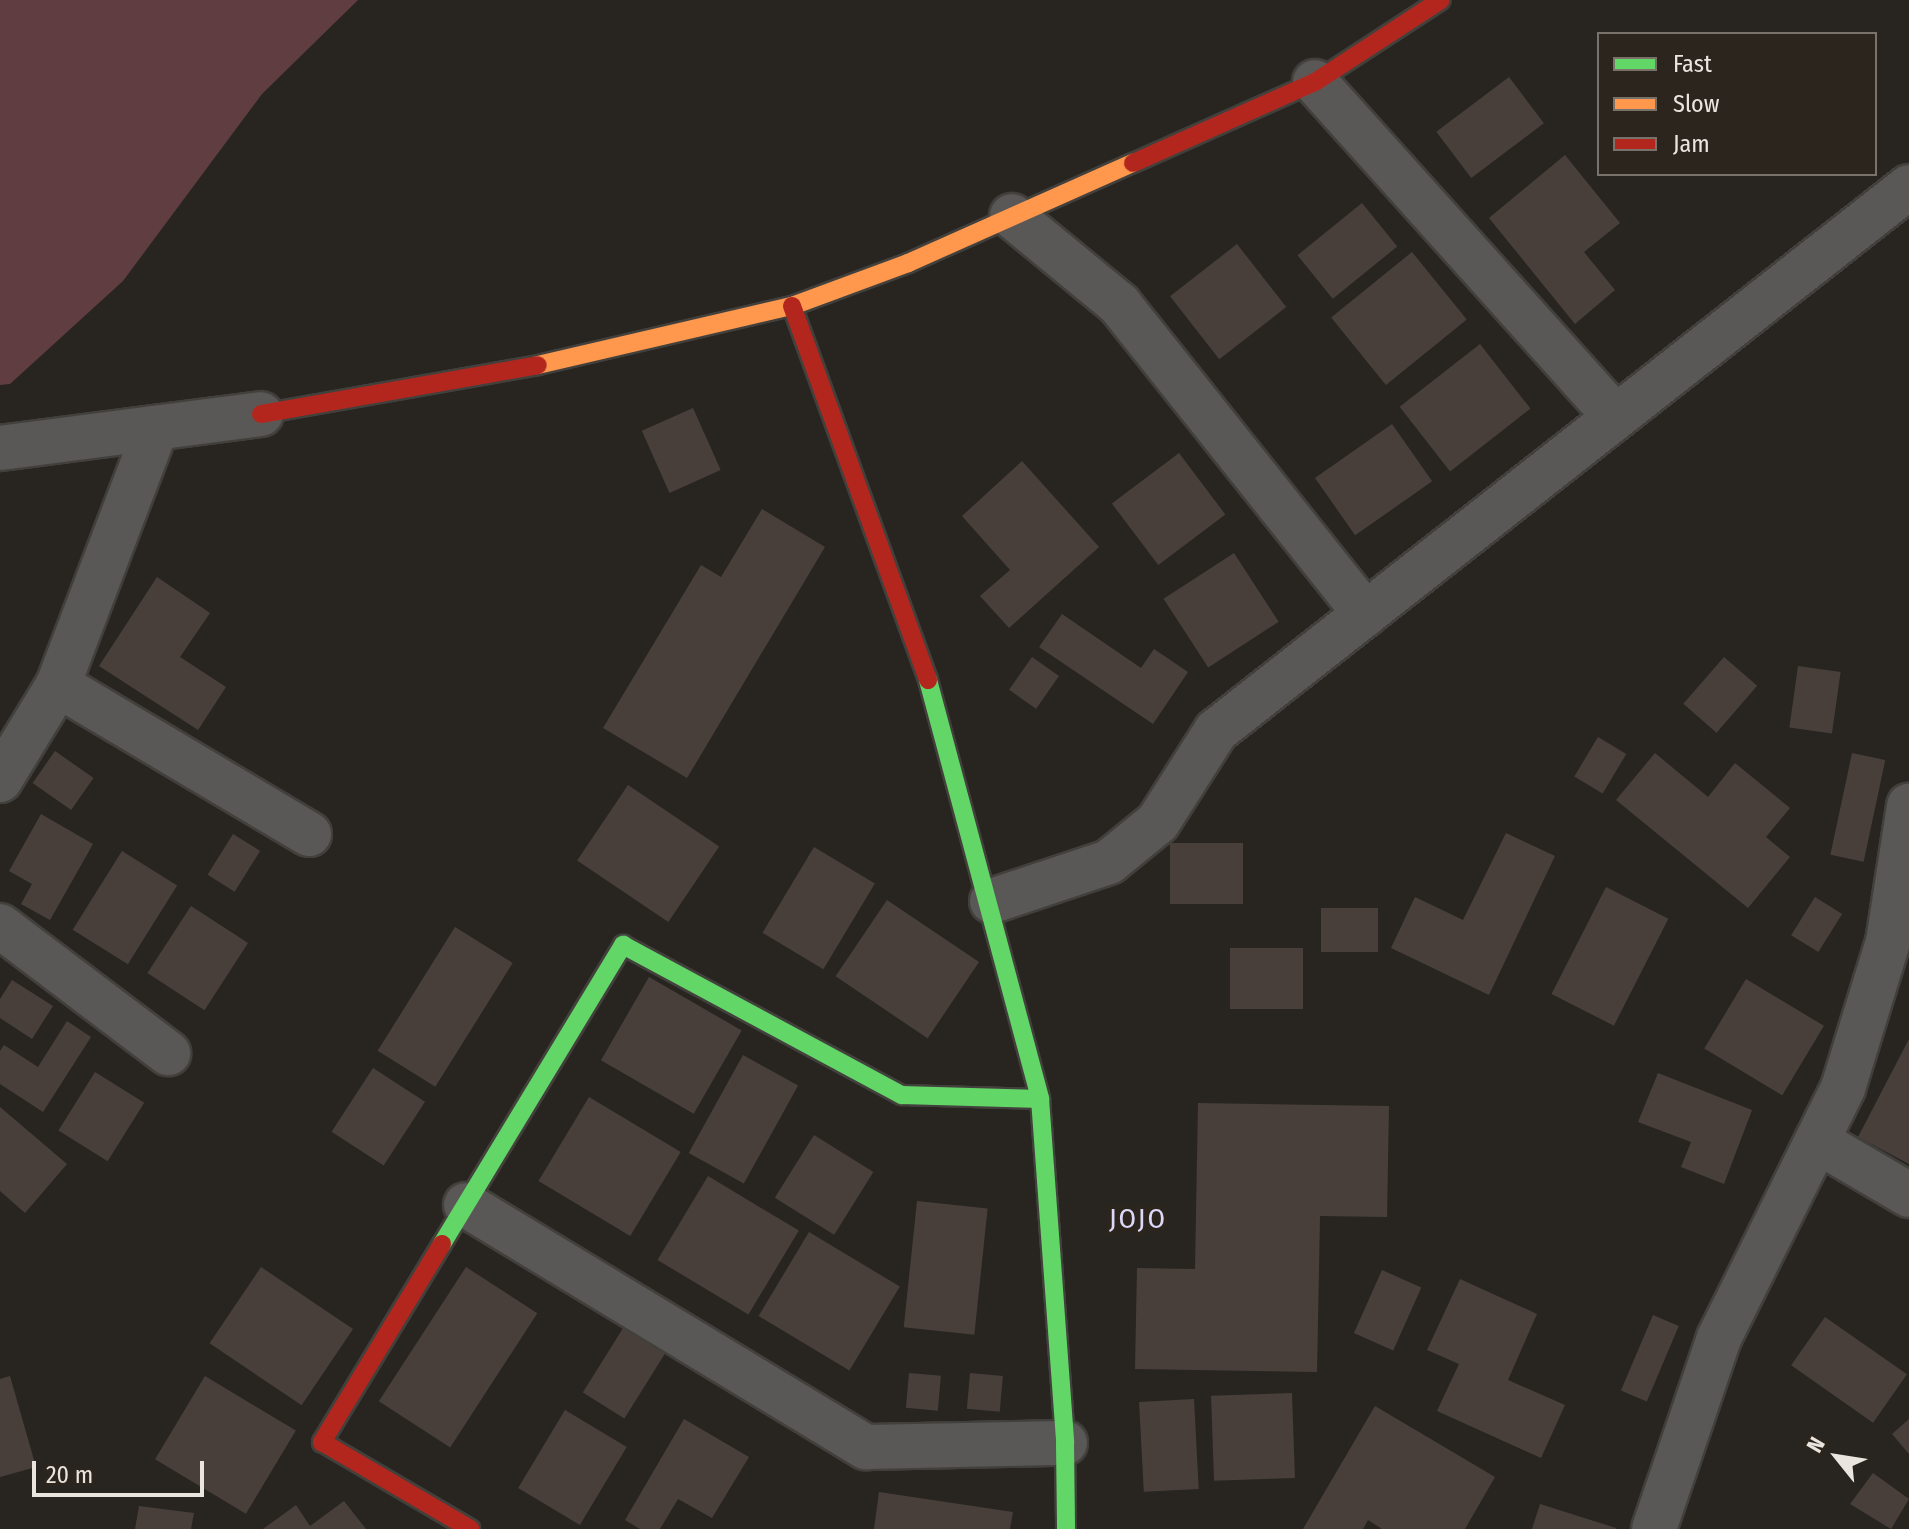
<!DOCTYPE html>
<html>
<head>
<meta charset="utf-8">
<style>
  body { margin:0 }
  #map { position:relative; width:1909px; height:1529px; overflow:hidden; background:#282520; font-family:"Fira Sans Condensed",sans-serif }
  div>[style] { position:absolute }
  .forest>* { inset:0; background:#5f3d40 }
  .building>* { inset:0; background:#483f3b; transform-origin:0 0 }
  .roads { filter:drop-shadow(2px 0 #42403c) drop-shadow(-2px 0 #42403c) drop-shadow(0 2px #42403c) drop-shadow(0 -2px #42403c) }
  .street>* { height:44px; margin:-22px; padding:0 22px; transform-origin:22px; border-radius:22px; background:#5a5856 }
  .fast>* { height:18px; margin:-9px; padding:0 9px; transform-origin:9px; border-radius:9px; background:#63d668 }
  .slow>* { height:18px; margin:-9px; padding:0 9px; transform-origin:9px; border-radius:9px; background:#ff974d }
  .jam>* { height:18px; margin:-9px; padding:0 9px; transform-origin:9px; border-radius:9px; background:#b3261e }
  span { translate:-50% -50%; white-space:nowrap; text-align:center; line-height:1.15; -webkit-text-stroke:8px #2c251d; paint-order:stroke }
  .neighbourhood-label { font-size:28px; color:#dbd9f7; letter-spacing:2px }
  .legend { position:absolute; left:1597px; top:32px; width:280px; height:144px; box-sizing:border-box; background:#2c251d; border:2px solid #78726b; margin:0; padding:10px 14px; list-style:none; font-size:24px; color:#eae5df }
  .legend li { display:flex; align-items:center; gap:16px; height:40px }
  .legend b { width:40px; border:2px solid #78726b }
  .north { position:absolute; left:1797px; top:1417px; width:80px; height:80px; -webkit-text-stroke:6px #2c251d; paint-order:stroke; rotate:300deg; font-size:22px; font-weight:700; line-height:32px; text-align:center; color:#eae5df }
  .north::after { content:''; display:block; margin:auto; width:28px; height:36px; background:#eae5df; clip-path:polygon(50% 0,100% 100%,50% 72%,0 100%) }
  .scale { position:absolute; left:32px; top:1461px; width:172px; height:36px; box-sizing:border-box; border:4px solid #eae5df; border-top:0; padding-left:10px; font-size:24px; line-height:28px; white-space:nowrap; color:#eae5df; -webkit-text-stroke:6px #2c251d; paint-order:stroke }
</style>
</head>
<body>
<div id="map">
  <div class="forest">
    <div style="clip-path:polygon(0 0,358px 0,262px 94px,123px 281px,10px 384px,0 385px)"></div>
  </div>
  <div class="building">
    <div style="left:1509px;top:77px;width:58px;height:91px;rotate:53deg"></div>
    <div style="clip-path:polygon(1565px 155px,1620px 223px,1584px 252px,1615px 290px,1575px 324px,1489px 218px)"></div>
    <div style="left:1362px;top:203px;width:56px;height:83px;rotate:51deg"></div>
    <div style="left:1237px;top:244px;width:80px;height:85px;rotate:52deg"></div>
    <div style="left:1412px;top:252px;width:87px;height:104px;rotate:51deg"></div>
    <div style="left:1480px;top:344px;width:82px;height:102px;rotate:52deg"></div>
    <div style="left:693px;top:408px;width:68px;height:56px;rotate:66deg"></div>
    <div style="left:1392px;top:424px;width:70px;height:94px;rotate:55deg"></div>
    <div style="left:1179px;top:453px;width:77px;height:84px;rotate:53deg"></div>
    <div style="clip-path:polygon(1022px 461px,1099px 547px,1009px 628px,980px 596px,1010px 570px,962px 516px)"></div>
    <div style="clip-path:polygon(762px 509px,825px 547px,687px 778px,603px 728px,701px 565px,721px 577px)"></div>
    <div style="left:1234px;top:553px;width:82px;height:84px;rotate:57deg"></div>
    <div style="clip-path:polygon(157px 577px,210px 613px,180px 657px,226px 687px,198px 730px,99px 666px)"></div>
    <div style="clip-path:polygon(1062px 614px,1141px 668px,1154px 649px,1188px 672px,1153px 724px,1039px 647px)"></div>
    <div style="left:1032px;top:657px;width:33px;height:40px;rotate:35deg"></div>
    <div style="left:1724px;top:657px;width:44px;height:62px;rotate:41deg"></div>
    <div style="left:1798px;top:666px;width:43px;height:62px;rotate:8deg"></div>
    <div style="left:1598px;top:737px;width:33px;height:46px;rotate:31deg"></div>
    <div style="left:55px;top:751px;width:47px;height:39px;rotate:35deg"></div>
    <div style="clip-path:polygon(1655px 753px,1708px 797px,1735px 763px,1790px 808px,1766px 837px,1790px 857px,1748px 908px,1616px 800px)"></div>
    <div style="left:1852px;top:753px;width:34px;height:104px;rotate:12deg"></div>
    <div style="left:628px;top:785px;width:110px;height:91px;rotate:34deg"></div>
    <div style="clip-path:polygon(41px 814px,93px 844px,50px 920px,21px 904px,32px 884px,9px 871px)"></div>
    <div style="clip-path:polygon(1506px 833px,1555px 856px,1489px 995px,1391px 948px,1415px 897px,1463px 920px)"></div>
    <div style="left:233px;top:834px;width:32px;height:48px;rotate:32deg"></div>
    <div style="left:1243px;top:843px;width:61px;height:73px;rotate:90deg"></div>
    <div style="left:814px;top:847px;width:71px;height:100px;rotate:31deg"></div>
    <div style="left:122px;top:851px;width:65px;height:93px;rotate:32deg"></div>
    <div style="left:1606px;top:887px;width:70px;height:120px;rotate:27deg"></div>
    <div style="left:1815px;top:897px;width:32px;height:45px;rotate:32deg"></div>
    <div style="left:887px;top:900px;width:111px;height:92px;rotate:34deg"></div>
    <div style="left:191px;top:906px;width:68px;height:80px;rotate:33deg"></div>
    <div style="left:1378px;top:908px;width:44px;height:57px;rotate:90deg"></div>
    <div style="left:455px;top:927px;width:68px;height:146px;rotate:32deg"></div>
    <div style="left:1230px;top:948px;width:73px;height:61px"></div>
    <div style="left:649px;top:977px;width:107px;height:96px;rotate:30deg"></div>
    <div style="left:1746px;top:979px;width:91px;height:81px;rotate:31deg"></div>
    <div style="clip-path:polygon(12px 980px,53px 1006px,32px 1039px,0 1018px,0 999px)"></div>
    <div style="clip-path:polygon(67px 1021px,91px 1037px,43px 1112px,0 1084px,0 1051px,4px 1045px,38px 1067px)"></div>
    <div style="clip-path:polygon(1909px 1039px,1909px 1164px,1858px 1137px)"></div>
    <div style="left:743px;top:1055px;width:63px;height:112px;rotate:29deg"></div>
    <div style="left:373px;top:1068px;width:62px;height:76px;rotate:33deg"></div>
    <div style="left:95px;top:1072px;width:58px;height:69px;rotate:32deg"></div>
    <div style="clip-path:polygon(1658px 1073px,1752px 1110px,1724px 1184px,1681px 1167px,1691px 1142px,1638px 1122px)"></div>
    <div style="left:589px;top:1097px;width:107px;height:98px;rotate:31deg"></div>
    <div style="clip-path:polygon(1198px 1103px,1389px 1106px,1387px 1217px,1320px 1216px,1317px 1372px,1135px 1369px,1137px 1268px,1195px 1269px)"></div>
    <div style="clip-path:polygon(0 1107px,67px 1164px,25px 1213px,0 1191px)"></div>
    <div style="left:814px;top:1135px;width:70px;height:74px;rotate:32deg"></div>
    <div style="left:708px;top:1176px;width:106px;height:98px;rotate:31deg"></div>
    <div style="left:917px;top:1201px;width:71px;height:127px;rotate:6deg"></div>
    <div style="left:809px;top:1232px;width:106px;height:98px;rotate:31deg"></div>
    <div style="left:261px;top:1267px;width:111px;height:92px;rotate:34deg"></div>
    <div style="left:466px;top:1267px;width:85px;height:160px;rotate:33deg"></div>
    <div style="left:1382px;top:1270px;width:43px;height:69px;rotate:24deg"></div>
    <div style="clip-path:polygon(1460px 1279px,1537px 1314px,1508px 1380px,1565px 1405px,1541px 1458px,1437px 1411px,1459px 1364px,1427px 1350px)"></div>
    <div style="left:1653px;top:1315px;width:28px;height:82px;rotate:23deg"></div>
    <div style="left:630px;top:1317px;width:49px;height:89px;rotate:32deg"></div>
    <div style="left:1825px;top:1317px;width:100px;height:59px;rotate:35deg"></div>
    <div style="left:909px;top:1373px;width:32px;height:35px;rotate:5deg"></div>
    <div style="left:970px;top:1373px;width:33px;height:36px;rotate:5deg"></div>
    <div style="clip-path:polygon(10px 1376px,36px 1467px,0 1477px,0 1379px)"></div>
    <div style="left:205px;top:1376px;width:106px;height:97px;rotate:31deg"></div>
    <div style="left:1292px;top:1393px;width:85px;height:81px;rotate:88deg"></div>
    <div style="left:1194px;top:1399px;width:90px;height:55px;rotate:87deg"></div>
    <div style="clip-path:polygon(1375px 1406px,1495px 1477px,1465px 1529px,1382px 1529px,1368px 1520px,1363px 1529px,1303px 1529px)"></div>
    <div style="left:565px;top:1410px;width:72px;height:91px;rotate:31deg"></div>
    <div style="clip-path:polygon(684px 1419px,749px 1457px,712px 1518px,678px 1499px,660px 1529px,640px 1529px,625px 1520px)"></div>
    <div style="clip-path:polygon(1909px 1419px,1909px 1454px,1892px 1434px)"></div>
    <div style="clip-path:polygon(1873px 1473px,1909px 1499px,1891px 1529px,1850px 1504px)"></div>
    <div style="clip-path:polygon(879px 1492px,1013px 1512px,1010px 1529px,874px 1529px)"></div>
    <div style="clip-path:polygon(344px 1501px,366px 1529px,263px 1529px,296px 1505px,310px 1526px)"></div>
    <div style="clip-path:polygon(1540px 1504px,1616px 1528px,1616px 1529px,1532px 1529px)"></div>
    <div style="clip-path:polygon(139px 1506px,194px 1513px,191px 1529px,135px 1529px)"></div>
  </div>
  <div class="roads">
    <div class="street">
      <div style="left:1315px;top:82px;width:450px;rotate:48.1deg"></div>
      <div style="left:1012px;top:216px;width:139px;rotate:39.4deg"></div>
      <div style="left:1119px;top:304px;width:396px;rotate:51.5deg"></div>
      <div style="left:0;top:448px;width:263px;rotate:-7.4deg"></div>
      <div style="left:58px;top:685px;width:292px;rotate:30.7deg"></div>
      <div style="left:0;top:780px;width:111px;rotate:-58.6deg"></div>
      <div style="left:58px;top:685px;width:275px;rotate:-69.1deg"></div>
      <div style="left:992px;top:901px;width:123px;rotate:-18.4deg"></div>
      <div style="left:1109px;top:862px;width:63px;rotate:-39.2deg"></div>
      <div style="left:1158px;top:822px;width:108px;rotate:-57.5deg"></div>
      <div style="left:1216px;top:731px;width:881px;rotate:-38.13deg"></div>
      <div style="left:0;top:926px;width:211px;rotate:37.1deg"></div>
      <div style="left:1817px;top:1141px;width:107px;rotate:30.4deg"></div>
      <div style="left:466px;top:1205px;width:468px;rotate:31.2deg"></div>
      <div style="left:866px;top:1447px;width:199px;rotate:-1.2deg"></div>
      <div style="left:1654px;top:1529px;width:202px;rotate:-71.2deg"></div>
      <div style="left:1719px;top:1338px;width:279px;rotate:-63.6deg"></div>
      <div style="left:1843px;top:1088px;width:153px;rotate:-72.9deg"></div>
      <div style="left:1888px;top:942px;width:138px;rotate:-81.2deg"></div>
    </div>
    <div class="fast">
      <div style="left:928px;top:680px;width:434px;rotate:75deg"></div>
      <div style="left:1040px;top:1099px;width:345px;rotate:85.8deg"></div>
      <div style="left:1065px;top:1443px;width:86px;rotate:89.3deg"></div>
      <div style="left:442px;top:1244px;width:350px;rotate:-58.8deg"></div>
      <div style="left:623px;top:945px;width:317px;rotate:28.3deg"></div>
      <div style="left:902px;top:1095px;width:138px;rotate:1.7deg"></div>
    </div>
    <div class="slow">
      <div style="left:538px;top:365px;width:261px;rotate:-13.1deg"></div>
      <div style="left:792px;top:306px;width:124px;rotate:-20.3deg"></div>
      <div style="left:908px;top:263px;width:246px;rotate:-24deg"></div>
    </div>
    <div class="jam">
      <div style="left:1133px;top:163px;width:199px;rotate:-24deg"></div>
      <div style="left:1315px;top:82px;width:150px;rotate:-33.1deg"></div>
      <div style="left:792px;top:306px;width:398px;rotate:70deg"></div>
      <div style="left:261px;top:414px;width:281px;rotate:-10deg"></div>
      <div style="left:442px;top:1244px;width:232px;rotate:121.2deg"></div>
      <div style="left:322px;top:1442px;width:172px;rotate:30.4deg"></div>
    </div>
  </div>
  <div class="neighbourhood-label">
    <span style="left:1138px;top:1219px">JOJO</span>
  </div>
  <ul class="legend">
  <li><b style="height:10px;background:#63d668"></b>Fast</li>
  <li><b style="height:10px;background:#ff974d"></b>Slow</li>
  <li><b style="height:10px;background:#b3261e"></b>Jam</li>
  </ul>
  <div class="north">N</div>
  <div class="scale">20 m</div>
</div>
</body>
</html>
